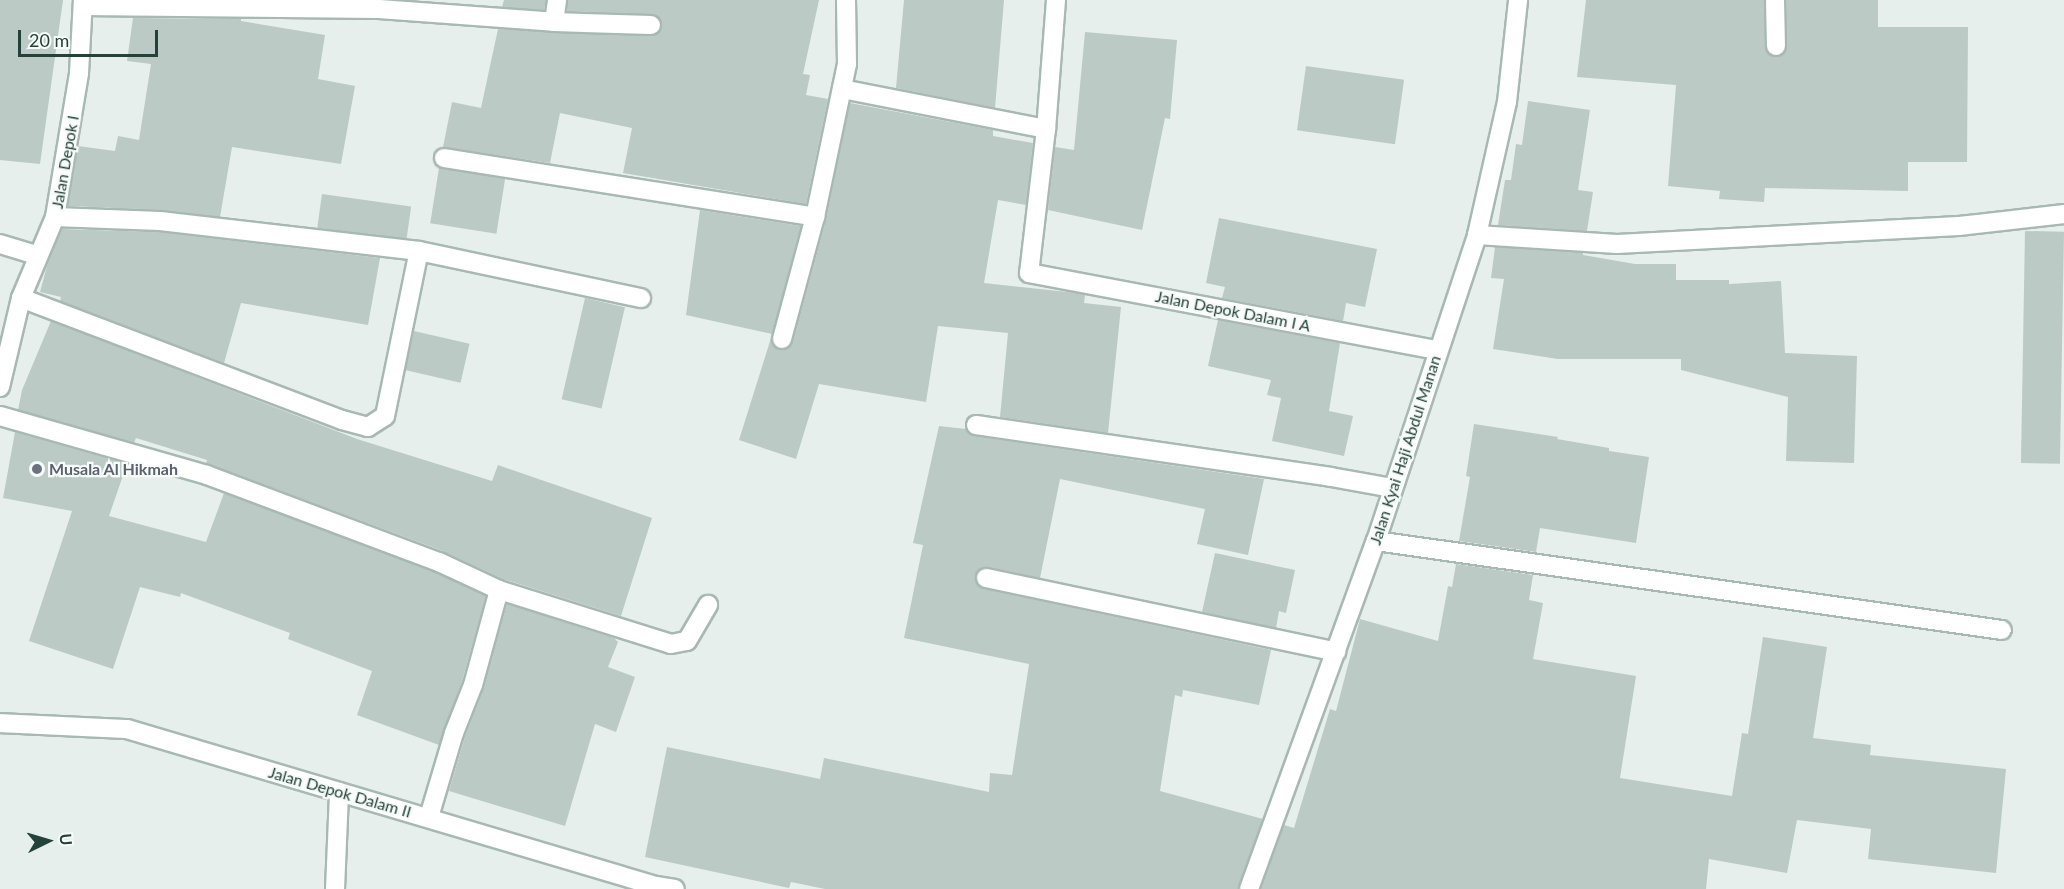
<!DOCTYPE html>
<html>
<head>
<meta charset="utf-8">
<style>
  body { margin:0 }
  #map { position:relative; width:2064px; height:889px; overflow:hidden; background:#e6efeb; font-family:Lato,sans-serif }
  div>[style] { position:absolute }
  .building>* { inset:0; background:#bbcac4; transform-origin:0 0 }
  .roads { filter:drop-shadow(2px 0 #a8b8b2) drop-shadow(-2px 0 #a8b8b2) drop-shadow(0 2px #a8b8b2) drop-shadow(0 -2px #a8b8b2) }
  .street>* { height:18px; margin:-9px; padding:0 9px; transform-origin:9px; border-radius:9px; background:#fff }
  .dots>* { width:16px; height:16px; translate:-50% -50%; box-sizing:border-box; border:3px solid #f7fbf9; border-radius:50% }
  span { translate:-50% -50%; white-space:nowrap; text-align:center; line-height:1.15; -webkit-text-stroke:4.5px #f7fbf9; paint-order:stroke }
  .street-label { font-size:16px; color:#24423a }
  .worship-label { font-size:16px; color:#5b616d; font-weight:700 }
  .left { translate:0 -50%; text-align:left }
  .north { position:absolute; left:18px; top:811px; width:60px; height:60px; -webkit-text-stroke:4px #f7fbf9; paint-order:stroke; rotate:85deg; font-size:16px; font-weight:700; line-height:24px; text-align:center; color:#24423a }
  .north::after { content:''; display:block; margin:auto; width:21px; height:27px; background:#24423a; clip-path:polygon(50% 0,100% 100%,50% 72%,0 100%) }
  .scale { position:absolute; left:18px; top:30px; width:140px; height:27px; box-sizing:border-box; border:3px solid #24423a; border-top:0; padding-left:8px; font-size:18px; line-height:21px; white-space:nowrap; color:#24423a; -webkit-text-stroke:4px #f7fbf9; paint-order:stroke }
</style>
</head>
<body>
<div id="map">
  <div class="building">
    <div style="clip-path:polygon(0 0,63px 0,40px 164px,0 160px)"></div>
    <div style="clip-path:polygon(504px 0,546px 0,544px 10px,502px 7px)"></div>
    <div style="clip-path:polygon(568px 0,819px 0,803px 74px,810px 75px,806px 95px,828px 99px,806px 204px,623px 173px,632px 128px,560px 113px,550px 163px,443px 147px,452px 102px,481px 108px,498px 29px,651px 36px,661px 30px,661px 20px,656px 15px,567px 11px)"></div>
    <div style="clip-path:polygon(904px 0,1004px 0,995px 108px,896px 88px)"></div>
    <div style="clip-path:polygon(1586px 0,1764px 0,1765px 47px,1767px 52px,1776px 57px,1782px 55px,1787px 46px,1786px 0,1878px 0,1878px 27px,1968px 27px,1967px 162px,1908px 162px,1908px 191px,1765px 188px,1764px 202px,1719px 199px,1720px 191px,1668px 186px,1676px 85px,1577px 77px)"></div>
    <div style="clip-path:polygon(133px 18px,241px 19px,241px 21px,325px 35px,318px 79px,355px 86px,341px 164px,232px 147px,220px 217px,161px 210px,68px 206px,78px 146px,115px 151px,118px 136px,139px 140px,151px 64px,127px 61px)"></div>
    <div style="clip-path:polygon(1085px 32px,1177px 40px,1170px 119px,1165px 118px,1142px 230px,1048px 210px,1055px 147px,1074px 150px)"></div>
    <div style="left:1306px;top:66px;width:99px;height:65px;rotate:8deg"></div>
    <div style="clip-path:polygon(1528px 101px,1590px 110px,1578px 190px,1593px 192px,1587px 231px,1498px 225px,1505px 180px,1511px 180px,1516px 144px,1522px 145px)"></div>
    <div style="clip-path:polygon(850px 103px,993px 130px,993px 136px,1033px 143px,1026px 205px,998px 200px,984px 283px,1077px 293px,1085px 295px,1084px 303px,1121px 307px,1108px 433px,1000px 417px,1008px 333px,938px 326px,926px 402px,819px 384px,796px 459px,739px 440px,771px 338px,774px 346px,780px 350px,789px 347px,793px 342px,826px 220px)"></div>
    <div style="left:439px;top:168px;width:67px;height:56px;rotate:9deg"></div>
    <div style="left:322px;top:194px;width:90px;height:34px;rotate:8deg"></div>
    <div style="clip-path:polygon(700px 210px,801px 226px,772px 334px,686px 315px)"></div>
    <div style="clip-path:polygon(1219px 218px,1377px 249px,1365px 307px,1346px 303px,1343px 321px,1222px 298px,1225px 287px,1206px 283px)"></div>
    <div style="clip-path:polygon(62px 229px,159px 232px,380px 258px,368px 325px,241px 303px,224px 363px,60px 301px,61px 297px,40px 292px,47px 266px)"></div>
    <div style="left:2025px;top:231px;width:39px;height:232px;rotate:1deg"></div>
    <div style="clip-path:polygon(1495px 247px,1583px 253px,1583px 255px,1635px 264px,1676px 264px,1676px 280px,1729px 280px,1729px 284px,1781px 281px,1785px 353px,1857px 356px,1854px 463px,1786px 461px,1788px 397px,1681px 370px,1681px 359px,1558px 359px,1493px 349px,1504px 279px,1491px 278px)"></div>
    <div style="left:585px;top:298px;width:41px;height:104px;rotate:13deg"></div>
    <div style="clip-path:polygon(1218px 320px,1340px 343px,1329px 411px,1353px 416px,1344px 456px,1272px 441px,1281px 398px,1267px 395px,1271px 380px,1208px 366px)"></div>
    <div style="clip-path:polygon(51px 321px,357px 439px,492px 481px,498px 465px,652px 518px,621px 616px,503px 579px,443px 551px,206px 463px,207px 460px,136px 438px,134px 443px,18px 410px,22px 390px)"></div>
    <div style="left:414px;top:331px;width:57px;height:40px;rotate:13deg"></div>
    <div style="clip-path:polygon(1474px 424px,1558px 437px,1557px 439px,1609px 448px,1609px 451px,1649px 457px,1636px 543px,1540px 528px,1536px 552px,1459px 541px,1470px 477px,1466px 476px)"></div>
    <div style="clip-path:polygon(939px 426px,966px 429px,974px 436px,1264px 479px,1248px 555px,1197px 544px,1205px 509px,1060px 479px,1040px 578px,988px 567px,978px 570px,975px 576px,978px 586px,984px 589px,1271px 650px,1259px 705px,1183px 690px,1182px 697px,1175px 695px,1160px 791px,1263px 819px,1238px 889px,825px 889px,791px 882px,789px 888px,645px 857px,667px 747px,820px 779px,824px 758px,989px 792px,990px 773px,1012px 775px,1029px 664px,904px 638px,923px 545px,913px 543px)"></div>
    <div style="clip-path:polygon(15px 432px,127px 464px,109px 516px,206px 542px,224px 493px,435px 572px,486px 596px,462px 681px,439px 745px,357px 715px,372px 671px,288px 639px,290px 633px,181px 593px,180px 597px,140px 587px,113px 669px,29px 641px,72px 511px,3px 498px)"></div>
    <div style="clip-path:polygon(1215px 553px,1295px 570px,1286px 613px,1279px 611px,1276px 628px,1202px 612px)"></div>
    <div style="clip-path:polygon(1456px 564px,1533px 575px,1529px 600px,1543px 603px,1533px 659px,1636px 676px,1620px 778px,1732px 796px,1742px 733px,1748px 734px,1763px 637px,1827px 647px,1813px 738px,1871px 745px,1870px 755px,2006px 769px,1996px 873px,1868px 859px,1871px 829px,1797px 820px,1787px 873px,1709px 859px,1706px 889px,1261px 889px,1284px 825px,1294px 828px,1330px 709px,1336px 711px,1360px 619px,1438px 641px,1448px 586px,1452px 587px)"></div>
    <div style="clip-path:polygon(507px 604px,614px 638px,618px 642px,608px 667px,635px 677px,616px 732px,595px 724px,565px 826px,449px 791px,465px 737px,484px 688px)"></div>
  </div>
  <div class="roads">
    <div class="street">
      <div style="left:1056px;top:0;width:129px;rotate:94.4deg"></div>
      <div style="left:1046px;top:129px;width:145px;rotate:96.7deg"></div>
      <div style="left:1029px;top:273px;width:415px;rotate:10.7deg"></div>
      <div style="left:1775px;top:0;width:46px;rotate:88.8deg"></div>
      <div style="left:83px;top:6px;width:296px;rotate:0.6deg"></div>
      <div style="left:379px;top:9px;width:175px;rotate:4.2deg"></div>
      <div style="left:554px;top:22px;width:97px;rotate:1.8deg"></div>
      <div style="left:554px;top:22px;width:22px;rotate:-82deg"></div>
      <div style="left:842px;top:89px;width:208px;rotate:11.1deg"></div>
      <div style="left:444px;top:158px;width:376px;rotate:9deg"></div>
      <div style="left:815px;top:217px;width:156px;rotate:-78.2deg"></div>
      <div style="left:847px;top:64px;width:64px;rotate:-90.9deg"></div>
      <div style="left:55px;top:217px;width:105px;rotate:2.2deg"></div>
      <div style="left:160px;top:221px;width:261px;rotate:6.6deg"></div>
      <div style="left:419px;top:251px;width:227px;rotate:12deg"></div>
      <div style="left:1477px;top:235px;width:140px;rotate:3.7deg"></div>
      <div style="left:1617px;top:244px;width:342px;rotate:-3deg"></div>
      <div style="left:1959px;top:226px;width:106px;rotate:-6.5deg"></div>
      <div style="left:0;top:244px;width:39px;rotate:17deg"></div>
      <div style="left:21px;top:298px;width:343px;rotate:20.8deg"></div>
      <div style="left:342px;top:420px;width:27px;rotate:15deg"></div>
      <div style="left:368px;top:427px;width:20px;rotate:-33deg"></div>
      <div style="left:385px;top:416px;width:168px;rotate:-78.4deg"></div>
      <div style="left:782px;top:339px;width:126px;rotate:-74.9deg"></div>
      <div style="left:0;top:387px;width:91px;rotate:-76.7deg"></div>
      <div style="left:21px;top:298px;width:88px;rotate:-67.2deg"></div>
      <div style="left:55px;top:217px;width:146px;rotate:-80.5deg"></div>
      <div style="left:79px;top:73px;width:73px;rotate:-86.9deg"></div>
      <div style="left:0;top:416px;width:215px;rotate:15.9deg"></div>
      <div style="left:207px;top:475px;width:248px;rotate:20.6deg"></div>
      <div style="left:439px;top:562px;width:66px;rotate:25deg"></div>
      <div style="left:499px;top:590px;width:98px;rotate:105.3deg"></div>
      <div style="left:473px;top:685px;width:52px;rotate:111.6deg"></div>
      <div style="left:454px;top:733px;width:88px;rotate:106.6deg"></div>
      <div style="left:976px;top:425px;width:359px;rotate:8.3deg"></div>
      <div style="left:1331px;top:477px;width:63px;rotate:10.1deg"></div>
      <div style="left:1376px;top:541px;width:632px;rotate:8.09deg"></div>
      <div style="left:986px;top:578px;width:358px;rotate:11.9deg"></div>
      <div style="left:499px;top:590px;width:180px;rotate:17.4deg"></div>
      <div style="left:671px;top:644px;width:16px;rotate:-11deg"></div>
      <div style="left:687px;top:641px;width:42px;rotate:-59.7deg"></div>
      <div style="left:0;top:723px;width:127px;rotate:2.7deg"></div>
      <div style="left:127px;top:729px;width:552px;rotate:16.53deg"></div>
      <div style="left:656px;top:886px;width:19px;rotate:9deg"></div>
      <div style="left:335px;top:889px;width:97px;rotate:-87.6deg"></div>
      <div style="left:1249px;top:889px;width:370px;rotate:-70deg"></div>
      <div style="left:1376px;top:541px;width:322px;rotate:-71.7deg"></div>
      <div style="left:1477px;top:235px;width:136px;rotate:-77.3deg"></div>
      <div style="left:1507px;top:102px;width:103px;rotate:-83.8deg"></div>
    </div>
  </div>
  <div class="dots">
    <div style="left:37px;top:469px;background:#6b7280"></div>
  </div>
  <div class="street-label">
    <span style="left:65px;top:162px;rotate:-80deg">Jalan Depok I</span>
    <span style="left:1233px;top:311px;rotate:11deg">Jalan Depok Dalam I A</span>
    <span style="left:1405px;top:450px;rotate:-72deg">Jalan Kyai Haji Abdul Manan</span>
    <span style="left:340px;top:792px;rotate:16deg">Jalan Depok Dalam II</span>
  </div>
  <div class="worship-label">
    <span class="left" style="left:49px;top:469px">Musala Al Hikmah</span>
  </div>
  <div class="north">U</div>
  <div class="scale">20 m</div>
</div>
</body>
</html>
